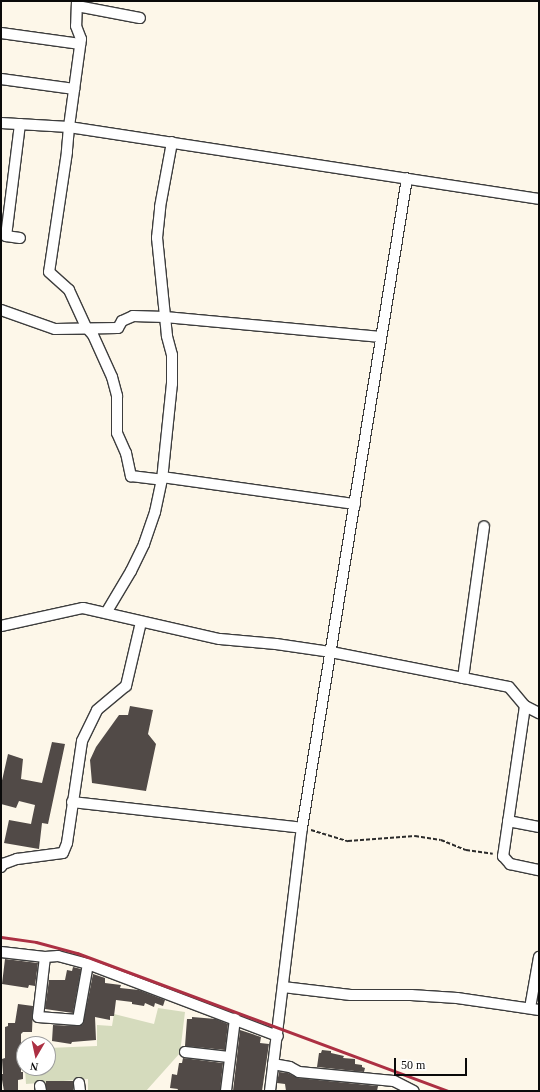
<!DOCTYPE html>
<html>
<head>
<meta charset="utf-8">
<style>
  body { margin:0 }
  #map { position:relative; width:540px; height:1092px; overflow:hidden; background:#fdf7e9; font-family:"Times New Roman",serif }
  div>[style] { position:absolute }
  .cemetery>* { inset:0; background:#d5dbbd }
  .building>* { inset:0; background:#514a47; transform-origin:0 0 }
  .path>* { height:1.5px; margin-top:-0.75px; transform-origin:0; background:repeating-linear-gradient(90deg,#2c2c2c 0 4px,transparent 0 6px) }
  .roads { filter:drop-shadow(1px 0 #3d3d3d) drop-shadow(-1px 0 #3d3d3d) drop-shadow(0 1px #3d3d3d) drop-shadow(0 -1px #3d3d3d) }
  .minor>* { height:10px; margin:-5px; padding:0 5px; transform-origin:5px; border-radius:5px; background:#fff }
  .rail>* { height:3px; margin:-1.5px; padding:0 1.5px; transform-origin:1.5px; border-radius:1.5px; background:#ac3043 }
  span { translate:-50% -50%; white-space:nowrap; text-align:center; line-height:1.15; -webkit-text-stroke:4px #fff; paint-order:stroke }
  .frame { position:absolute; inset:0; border:2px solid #0a0a0a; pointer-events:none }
  .north { position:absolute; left:16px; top:1036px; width:40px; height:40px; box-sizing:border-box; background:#fff; border:1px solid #9d9d9d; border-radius:50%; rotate:189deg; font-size:11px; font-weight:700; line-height:16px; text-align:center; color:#0a0a0a }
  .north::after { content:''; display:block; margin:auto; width:14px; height:18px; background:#ac3043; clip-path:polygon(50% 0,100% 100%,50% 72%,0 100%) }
  .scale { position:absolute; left:394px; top:1058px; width:73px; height:18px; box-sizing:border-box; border:2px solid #0a0a0a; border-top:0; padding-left:5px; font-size:12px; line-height:14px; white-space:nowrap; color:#0a0a0a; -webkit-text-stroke:3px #fff; paint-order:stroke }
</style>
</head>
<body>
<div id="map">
  <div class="cemetery">
    <div style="clip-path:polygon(158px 1008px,185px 1012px,180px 1053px,146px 1091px,88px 1091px,88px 1079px,26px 1084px,25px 1068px,48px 1068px,48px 1048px,97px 1046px,97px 1025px,112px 1026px,114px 1014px,154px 1024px)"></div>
  </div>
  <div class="building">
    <div style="clip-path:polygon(130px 706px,153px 710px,148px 734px,156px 744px,146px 791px,92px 783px,90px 760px,96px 747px,119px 715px,128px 715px)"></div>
    <div style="clip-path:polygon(52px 742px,65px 744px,48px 824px,42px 823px,39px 849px,4px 843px,9px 820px,31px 824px,35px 805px,19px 801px,16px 808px,1px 804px,1px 785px,8px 754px,23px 759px,21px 779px,42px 783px)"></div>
    <div style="clip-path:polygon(5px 959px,38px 963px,35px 986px,29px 985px,28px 988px,2px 984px)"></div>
    <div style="clip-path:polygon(73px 967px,81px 969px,73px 1013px,45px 1009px,49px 980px,65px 980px,67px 970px,72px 971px)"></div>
    <div style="clip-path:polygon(93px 974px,105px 978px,105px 983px,121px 985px,120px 988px,139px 990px,165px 1000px,163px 1006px,155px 1003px,154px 1007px,145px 1003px,144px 1006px,132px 1004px,132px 1002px,116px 1000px,114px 1016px,110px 1016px,110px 1020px,95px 1017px,96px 1040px,72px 1042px,71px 1044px,52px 1041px,53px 1025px,78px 1026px,83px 1024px)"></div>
    <div style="clip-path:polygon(18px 1004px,33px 1006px,32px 1032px,23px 1032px,21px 1034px,21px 1072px,23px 1072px,23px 1079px,18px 1080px,18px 1091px,4px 1091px,1px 1074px,3px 1074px,2px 1059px,5px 1058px,5px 1027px,8px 1026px,8px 1023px,15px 1023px)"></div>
    <div style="clip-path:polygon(192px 1017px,216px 1019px,228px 1024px,225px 1050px,185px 1046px,187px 1019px,192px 1019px)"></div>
    <div style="clip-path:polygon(240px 1030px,261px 1037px,260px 1043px,269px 1044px,262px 1091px,233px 1091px)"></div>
    <div style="clip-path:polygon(322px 1050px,331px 1051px,331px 1053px,344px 1056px,343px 1058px,355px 1059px,355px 1064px,362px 1065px,362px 1067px,365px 1068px,364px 1072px,317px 1067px,319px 1053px,321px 1053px)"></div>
    <div style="clip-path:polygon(183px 1058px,223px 1063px,220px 1091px,177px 1091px,178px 1089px,170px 1088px,172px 1074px,177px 1075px,179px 1063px,182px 1063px)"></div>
    <div style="clip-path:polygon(279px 1072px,288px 1073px,298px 1078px,378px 1086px,377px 1091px,286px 1091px,285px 1084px,277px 1083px)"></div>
    <div style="left:46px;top:1081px;width:27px;height:10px"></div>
  </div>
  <div class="path">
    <div style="left:311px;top:830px;width:39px;rotate:17deg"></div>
    <div style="left:348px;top:841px;width:67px;rotate:-4.3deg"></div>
    <div style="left:415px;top:836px;width:26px;rotate:9deg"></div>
    <div style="left:441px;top:840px;width:27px;rotate:22deg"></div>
    <div style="left:466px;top:850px;width:27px;rotate:8deg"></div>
  </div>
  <div class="roads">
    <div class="minor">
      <div style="left:77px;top:1px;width:25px;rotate:92deg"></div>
      <div style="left:76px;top:26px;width:14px;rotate:69deg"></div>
      <div style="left:81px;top:39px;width:89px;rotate:97.8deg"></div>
      <div style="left:69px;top:127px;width:25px;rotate:95deg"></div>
      <div style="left:67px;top:152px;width:121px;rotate:98.5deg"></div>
      <div style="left:49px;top:272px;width:27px;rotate:42deg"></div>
      <div style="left:69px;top:290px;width:41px;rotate:65.3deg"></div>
      <div style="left:86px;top:327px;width:11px;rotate:49deg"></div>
      <div style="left:93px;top:335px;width:46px;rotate:65.7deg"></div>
      <div style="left:112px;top:377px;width:20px;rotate:75deg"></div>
      <div style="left:117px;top:396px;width:37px;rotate:90deg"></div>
      <div style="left:117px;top:433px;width:22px;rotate:66deg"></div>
      <div style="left:126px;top:453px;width:24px;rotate:78deg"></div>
      <div style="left:131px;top:476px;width:31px;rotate:7deg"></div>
      <div style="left:77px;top:6px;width:64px;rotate:10.8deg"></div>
      <div style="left:1px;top:33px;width:80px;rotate:7.9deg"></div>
      <div style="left:1px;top:79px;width:74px;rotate:7.8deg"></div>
      <div style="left:1px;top:123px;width:68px;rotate:3.4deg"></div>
      <div style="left:69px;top:127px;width:475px;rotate:8.7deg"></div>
      <div style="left:20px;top:124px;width:113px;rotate:97.1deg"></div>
      <div style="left:6px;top:236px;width:14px;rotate:8deg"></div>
      <div style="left:1px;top:310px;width:57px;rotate:19.4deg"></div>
      <div style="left:55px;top:329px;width:63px;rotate:-0.9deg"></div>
      <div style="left:118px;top:328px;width:8px;rotate:-60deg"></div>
      <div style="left:122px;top:321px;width:12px;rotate:-24deg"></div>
      <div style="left:133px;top:316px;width:32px;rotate:2deg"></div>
      <div style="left:165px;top:317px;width:217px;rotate:5.3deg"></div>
      <div style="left:162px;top:477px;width:195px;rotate:8deg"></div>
      <div style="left:106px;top:613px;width:49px;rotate:-59.2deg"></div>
      <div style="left:131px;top:571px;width:30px;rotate:-64deg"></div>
      <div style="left:144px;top:544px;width:34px;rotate:-71deg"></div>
      <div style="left:155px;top:512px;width:33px;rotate:-78deg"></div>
      <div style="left:162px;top:480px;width:97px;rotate:-84.1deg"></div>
      <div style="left:172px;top:384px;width:29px;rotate:-90deg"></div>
      <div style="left:172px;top:355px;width:20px;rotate:-105deg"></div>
      <div style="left:167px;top:336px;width:99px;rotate:-95.8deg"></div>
      <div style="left:157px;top:238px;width:31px;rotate:-84deg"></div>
      <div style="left:160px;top:207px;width:66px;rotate:-79.5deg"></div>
      <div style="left:1px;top:626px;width:84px;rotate:-12.4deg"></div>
      <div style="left:83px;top:608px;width:140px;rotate:12.8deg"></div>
      <div style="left:220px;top:639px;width:56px;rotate:5.1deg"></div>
      <div style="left:276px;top:644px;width:56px;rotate:8.3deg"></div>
      <div style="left:331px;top:652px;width:181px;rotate:11.1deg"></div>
      <div style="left:509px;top:687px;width:25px;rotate:50deg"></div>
      <div style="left:525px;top:706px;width:16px;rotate:27deg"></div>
      <div style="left:463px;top:678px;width:153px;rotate:-82.1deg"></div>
      <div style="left:525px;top:706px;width:152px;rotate:98.3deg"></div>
      <div style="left:503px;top:856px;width:11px;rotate:49deg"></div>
      <div style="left:510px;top:864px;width:30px;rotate:12deg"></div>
      <div style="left:72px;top:802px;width:231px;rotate:6.4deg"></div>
      <div style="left:508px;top:821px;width:32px;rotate:11deg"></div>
      <div style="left:1px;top:867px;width:4px;rotate:-56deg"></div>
      <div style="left:3px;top:864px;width:15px;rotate:-20deg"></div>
      <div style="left:17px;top:859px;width:46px;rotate:-7.4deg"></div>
      <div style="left:63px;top:853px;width:11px;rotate:-68deg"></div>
      <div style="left:67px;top:843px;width:103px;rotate:-81.6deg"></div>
      <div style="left:82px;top:741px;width:34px;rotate:-64deg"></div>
      <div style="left:97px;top:710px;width:38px;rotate:-40deg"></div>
      <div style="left:126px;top:686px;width:66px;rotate:-76.8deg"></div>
      <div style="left:1px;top:952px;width:44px;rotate:6.5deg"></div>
      <div style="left:45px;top:957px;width:13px;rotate:-4deg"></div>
      <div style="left:58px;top:956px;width:31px;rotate:15deg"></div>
      <div style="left:88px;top:964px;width:203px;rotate:20.8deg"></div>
      <div style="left:45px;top:957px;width:60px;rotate:96.7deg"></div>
      <div style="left:38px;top:1017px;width:40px;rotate:4.3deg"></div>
      <div style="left:78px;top:1020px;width:57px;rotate:-79.9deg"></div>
      <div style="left:283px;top:987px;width:68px;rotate:6.7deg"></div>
      <div style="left:351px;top:995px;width:60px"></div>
      <div style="left:411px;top:995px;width:46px;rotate:3.7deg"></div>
      <div style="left:457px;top:998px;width:83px;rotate:8.3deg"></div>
      <div style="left:530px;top:1008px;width:52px;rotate:-80deg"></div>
      <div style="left:185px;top:1052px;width:44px;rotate:6.5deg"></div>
      <div style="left:273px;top:1064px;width:17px;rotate:10deg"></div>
      <div style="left:290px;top:1067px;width:10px;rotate:29deg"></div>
      <div style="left:299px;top:1072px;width:95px;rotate:5.4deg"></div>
      <div style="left:394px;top:1081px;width:22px;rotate:27deg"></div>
      <div style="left:79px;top:1083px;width:8px;rotate:83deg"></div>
      <div style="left:40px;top:1086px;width:5px;rotate:79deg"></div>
      <div style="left:226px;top:1091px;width:73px;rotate:-82.9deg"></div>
      <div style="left:270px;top:1091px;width:265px;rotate:-83.1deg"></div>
      <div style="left:302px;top:828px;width:658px;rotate:-80.82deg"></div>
    </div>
  </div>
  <div class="rail">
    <div style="left:1px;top:937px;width:35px;rotate:8deg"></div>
    <div style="left:36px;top:942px;width:42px;rotate:15deg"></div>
    <div style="left:77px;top:953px;width:397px;rotate:20.4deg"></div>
  </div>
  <div class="frame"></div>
  <div class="north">N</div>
  <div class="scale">50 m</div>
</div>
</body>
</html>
